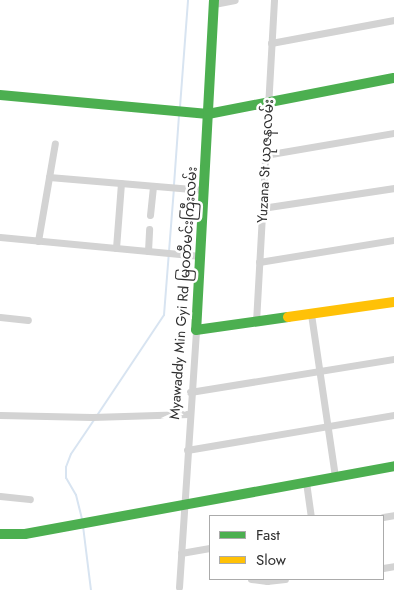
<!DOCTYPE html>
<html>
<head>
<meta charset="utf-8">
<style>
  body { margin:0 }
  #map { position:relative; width:394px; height:590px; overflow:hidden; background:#fff; font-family:Jost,"Noto Sans Myanmar",sans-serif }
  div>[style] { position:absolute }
  .stream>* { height:2px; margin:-1px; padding:0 1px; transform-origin:1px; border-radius:1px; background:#d8e4f1 }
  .street>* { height:7px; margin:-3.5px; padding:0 3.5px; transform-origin:3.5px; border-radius:3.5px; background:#d3d3d3 }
  .fast>* { height:10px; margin:-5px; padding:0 5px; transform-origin:5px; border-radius:5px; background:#4caf50 }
  .slow>* { height:10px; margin:-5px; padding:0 5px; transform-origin:5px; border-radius:5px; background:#ffc107 }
  span { translate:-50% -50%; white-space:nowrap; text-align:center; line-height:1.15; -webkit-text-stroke:5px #fff; paint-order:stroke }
  .street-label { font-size:14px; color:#2e2e2e }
  .legend { position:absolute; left:209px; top:515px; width:175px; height:65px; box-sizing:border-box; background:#fff; border:1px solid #ababab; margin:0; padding:6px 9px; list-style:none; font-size:15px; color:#2e2e2e }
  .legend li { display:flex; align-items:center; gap:10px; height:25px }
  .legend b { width:25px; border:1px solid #ababab }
</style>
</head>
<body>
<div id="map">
  <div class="stream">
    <div style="left:180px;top:107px;width:107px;rotate:-85.7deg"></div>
    <div style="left:174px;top:185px;width:70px;rotate:-85.9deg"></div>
    <div style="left:98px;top:414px;width:119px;rotate:-56.3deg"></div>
    <div style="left:164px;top:315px;width:126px;rotate:-85.5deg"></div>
    <div style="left:82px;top:519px;width:25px;rotate:-104deg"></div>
    <div style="left:76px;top:495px;width:20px;rotate:-120deg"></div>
    <div style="left:66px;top:478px;width:11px;rotate:-90deg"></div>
    <div style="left:66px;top:467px;width:14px;rotate:-69deg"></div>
    <div style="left:71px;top:454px;width:41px;rotate:-55.9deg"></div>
    <div style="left:83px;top:526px;width:64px;rotate:82.9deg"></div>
  </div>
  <div class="street">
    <div style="left:214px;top:4px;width:21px;rotate:-11deg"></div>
    <div style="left:271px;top:43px;width:125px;rotate:-10.6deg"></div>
    <div style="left:265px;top:155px;width:131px;rotate:-9.7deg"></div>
    <div style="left:49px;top:177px;width:155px;rotate:4.8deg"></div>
    <div style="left:262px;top:208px;width:134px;rotate:-8.6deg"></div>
    <div style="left:150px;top:215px;width:29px;rotate:-84deg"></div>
    <div style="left:0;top:237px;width:201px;rotate:5.4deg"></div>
    <div style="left:38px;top:241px;width:99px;rotate:-80.2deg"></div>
    <div style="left:116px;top:248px;width:65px;rotate:-85.6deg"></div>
    <div style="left:148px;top:251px;width:22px;rotate:-87deg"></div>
    <div style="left:259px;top:262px;width:137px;rotate:-9.3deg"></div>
    <div style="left:311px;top:314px;width:164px;rotate:81.6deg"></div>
    <div style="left:0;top:317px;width:28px;rotate:6deg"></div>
    <div style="left:256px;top:322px;width:323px;rotate:-86.8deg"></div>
    <div style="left:190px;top:392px;width:207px;rotate:-9.2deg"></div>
    <div style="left:0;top:415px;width:92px;rotate:1.2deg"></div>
    <div style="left:92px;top:417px;width:97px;rotate:-1.8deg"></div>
    <div style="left:187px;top:450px;width:210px;rotate:-9.6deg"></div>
    <div style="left:306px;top:482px;width:34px;rotate:82deg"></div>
    <div style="left:0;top:496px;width:30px;rotate:6deg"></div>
    <div style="left:383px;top:517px;width:11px;rotate:-10deg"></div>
    <div style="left:181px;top:553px;width:29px;rotate:-10deg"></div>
    <div style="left:383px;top:568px;width:11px;rotate:-10deg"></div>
    <div style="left:251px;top:579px;width:16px;rotate:7deg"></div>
    <div style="left:267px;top:581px;width:18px;rotate:-6deg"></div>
    <div style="left:179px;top:587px;width:258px;rotate:-86.2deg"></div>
  </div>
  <div class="fast">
    <div style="left:214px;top:0;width:330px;rotate:93.1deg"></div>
    <div style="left:196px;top:330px;width:93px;rotate:-8deg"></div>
    <div style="left:0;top:95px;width:209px;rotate:5.2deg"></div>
    <div style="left:208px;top:114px;width:189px;rotate:-11deg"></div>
    <div style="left:0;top:534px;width:25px"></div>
    <div style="left:25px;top:534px;width:375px;rotate:-10.4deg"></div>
  </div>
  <div class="slow">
    <div style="left:288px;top:317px;width:107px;rotate:-8.1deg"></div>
  </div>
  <div class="street-label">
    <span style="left:265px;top:161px;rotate:-87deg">Yuzana St ယုဇနလမ်း</span>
    <span style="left:183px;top:293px;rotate:-86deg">Myawaddy Min Gyi Rd မြဝတီမင်းကြီးလမ်း</span>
  </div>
  <ul class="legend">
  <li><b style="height:6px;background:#4caf50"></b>Fast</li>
  <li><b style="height:6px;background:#ffc107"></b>Slow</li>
  </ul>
</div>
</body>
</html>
